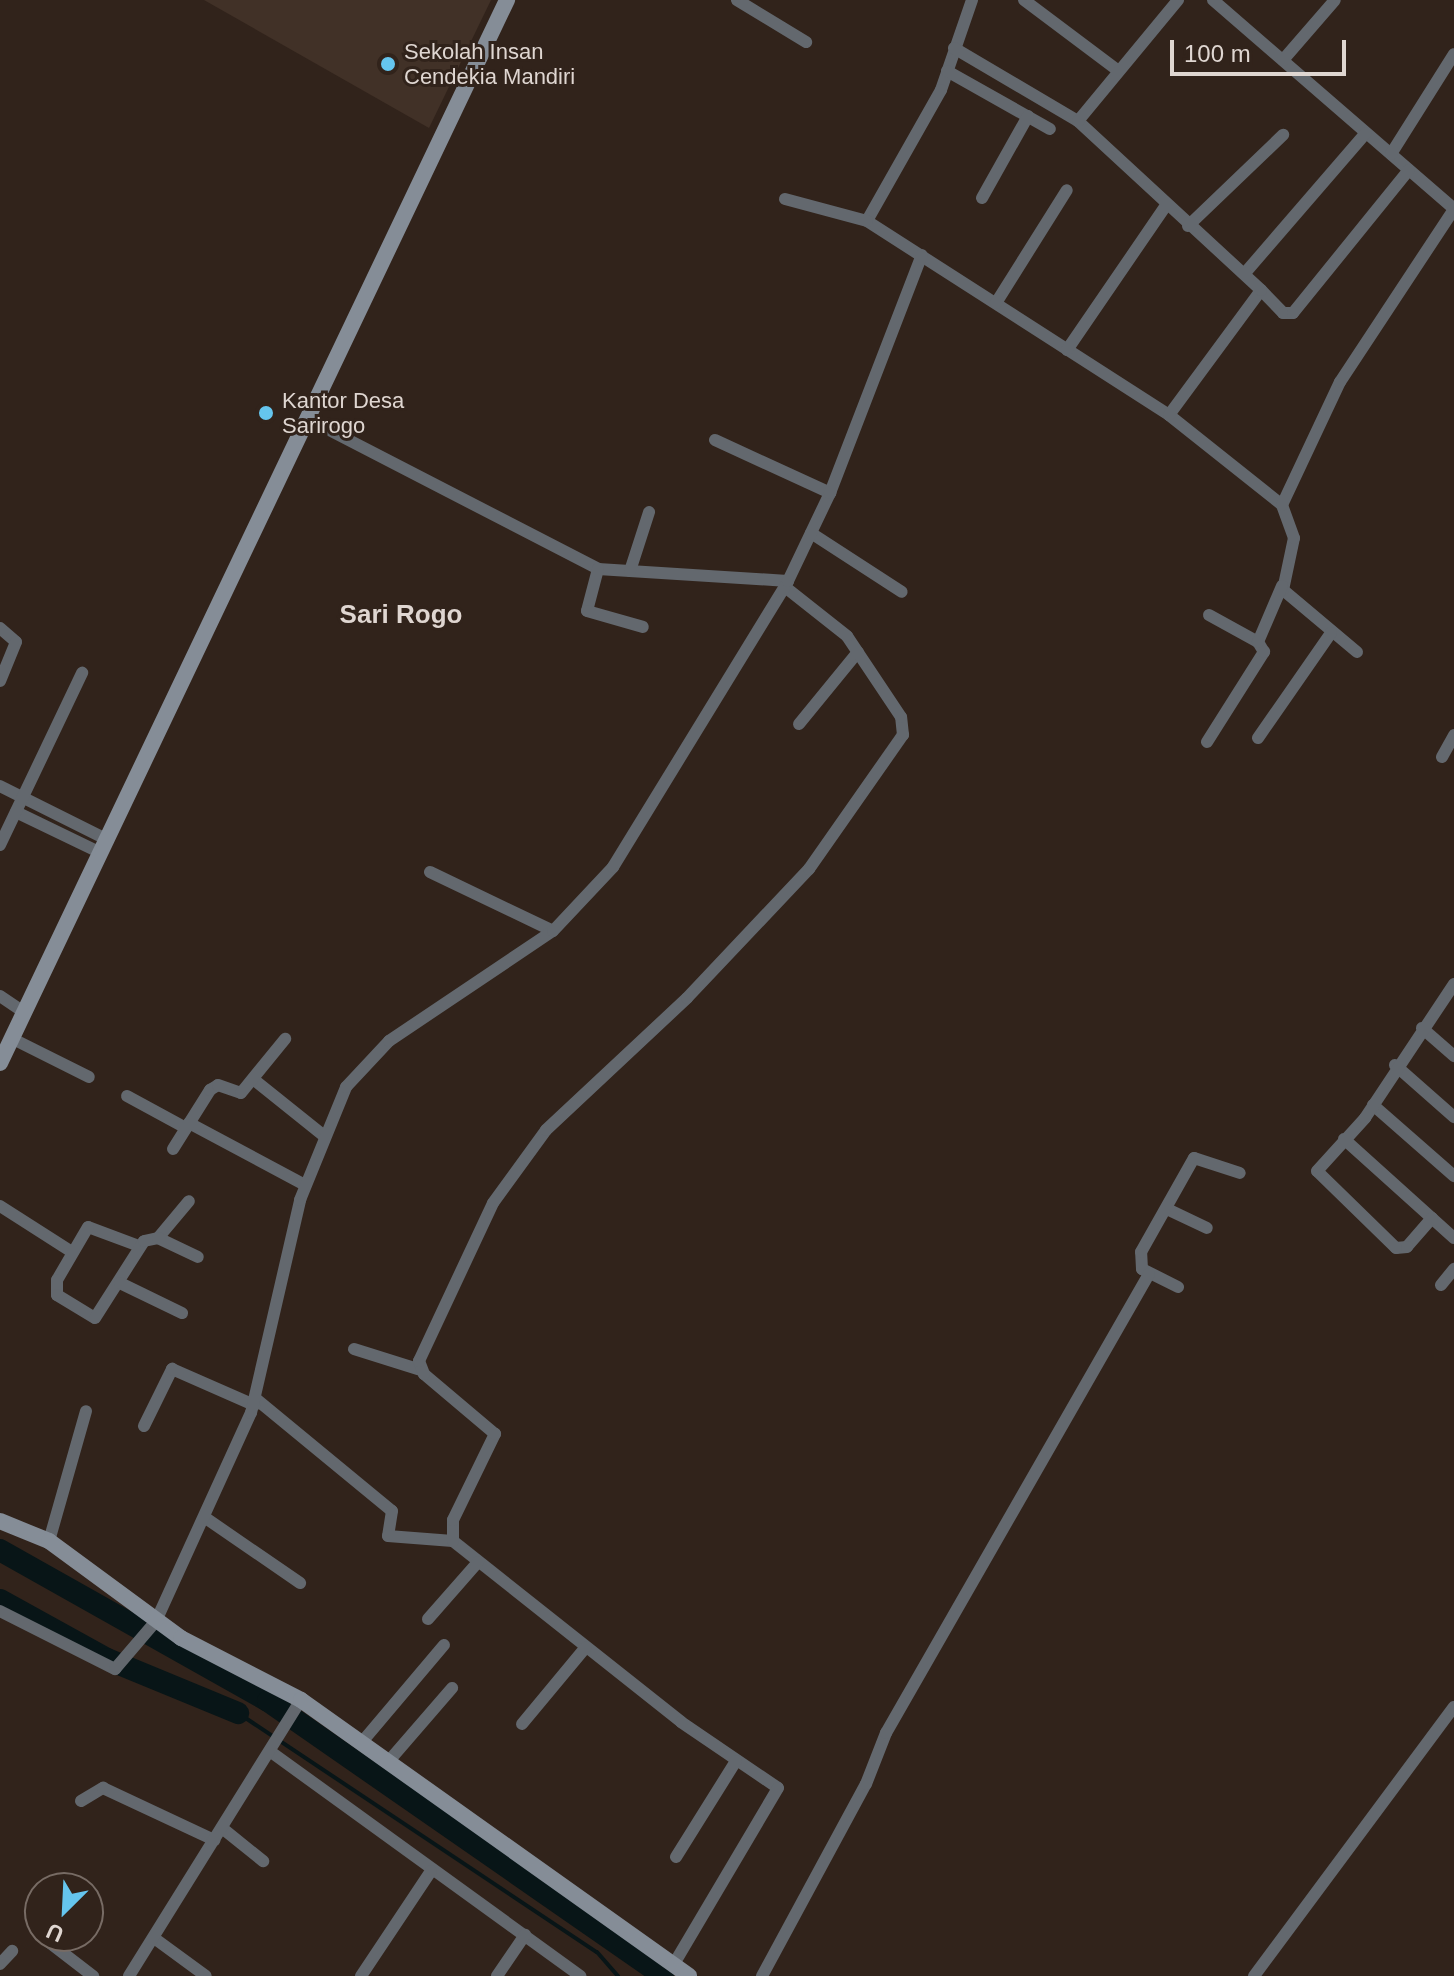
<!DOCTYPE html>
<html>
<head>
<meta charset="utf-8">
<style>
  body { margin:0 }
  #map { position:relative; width:1454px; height:1976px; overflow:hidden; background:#31231b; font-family:Arial,sans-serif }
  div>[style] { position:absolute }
  .education>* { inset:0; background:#413127 }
  .stream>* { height:4px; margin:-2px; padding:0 2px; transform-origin:2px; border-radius:2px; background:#081517 }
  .river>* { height:22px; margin:-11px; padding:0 11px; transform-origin:11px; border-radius:11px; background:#081517 }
  .street>* { height:12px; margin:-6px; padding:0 6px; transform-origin:6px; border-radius:6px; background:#63686e }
  .secondary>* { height:16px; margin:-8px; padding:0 8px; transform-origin:8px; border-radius:8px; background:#858d97 }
  .dots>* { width:22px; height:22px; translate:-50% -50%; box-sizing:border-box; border:4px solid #31231b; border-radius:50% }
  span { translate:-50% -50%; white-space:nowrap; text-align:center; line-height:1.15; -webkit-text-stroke:6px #31231b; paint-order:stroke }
  .poi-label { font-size:22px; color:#dfd6d1 }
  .left { translate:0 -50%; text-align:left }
  .quarter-label { font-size:26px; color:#dfd6d1; font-weight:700 }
  .north { position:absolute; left:24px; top:1872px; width:80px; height:80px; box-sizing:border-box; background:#31231b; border:2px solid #776b64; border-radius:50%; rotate:204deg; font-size:22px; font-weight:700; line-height:32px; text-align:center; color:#dfd6d1 }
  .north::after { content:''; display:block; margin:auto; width:28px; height:36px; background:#65c5ee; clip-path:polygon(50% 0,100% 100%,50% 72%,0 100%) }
  .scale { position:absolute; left:1170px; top:40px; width:176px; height:36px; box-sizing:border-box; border:4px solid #dfd6d1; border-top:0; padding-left:10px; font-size:24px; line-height:28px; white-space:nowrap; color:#dfd6d1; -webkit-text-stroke:6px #31231b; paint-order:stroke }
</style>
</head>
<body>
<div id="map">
  <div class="education">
    <div style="clip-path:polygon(204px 0,491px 0,429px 128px)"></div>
  </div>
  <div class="stream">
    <div style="left:238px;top:1713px;width:431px;rotate:33.7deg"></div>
    <div style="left:597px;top:1952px;width:32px;rotate:49deg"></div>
  </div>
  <div class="river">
    <div style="left:0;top:1550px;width:308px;rotate:29.4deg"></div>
    <div style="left:268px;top:1701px;width:481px;rotate:34.8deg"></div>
    <div style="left:0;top:1600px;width:122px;rotate:28.9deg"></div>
    <div style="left:107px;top:1659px;width:142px;rotate:22.4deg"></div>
  </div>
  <div class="street">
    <div style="left:737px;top:0;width:81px;rotate:31.3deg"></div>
    <div style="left:972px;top:0;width:95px;rotate:109deg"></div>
    <div style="left:941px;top:90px;width:150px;rotate:119.5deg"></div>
    <div style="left:867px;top:221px;width:359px;rotate:32.7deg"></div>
    <div style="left:1169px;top:415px;width:144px;rotate:38.5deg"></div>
    <div style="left:1024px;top:0;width:115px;rotate:36.9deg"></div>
    <div style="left:1213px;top:0;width:319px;rotate:40.9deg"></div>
    <div style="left:954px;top:48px;width:144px;rotate:30.5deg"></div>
    <div style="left:1283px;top:60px;width:79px;rotate:-49.1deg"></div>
    <div style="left:947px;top:71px;width:118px;rotate:29.4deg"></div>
    <div style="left:1391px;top:154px;width:118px;rotate:-57.8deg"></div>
    <div style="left:982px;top:198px;width:94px;rotate:-60.7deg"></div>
    <div style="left:785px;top:199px;width:85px;rotate:15deg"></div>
    <div style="left:1188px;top:226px;width:132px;rotate:-43.8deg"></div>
    <div style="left:1245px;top:273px;width:185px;rotate:-49.2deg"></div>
    <div style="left:1261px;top:290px;width:32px;rotate:46deg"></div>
    <div style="left:1283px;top:313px;width:10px"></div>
    <div style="left:1293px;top:313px;width:184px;rotate:-51deg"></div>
    <div style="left:996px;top:303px;width:133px;rotate:-57.9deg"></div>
    <div style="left:1067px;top:350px;width:173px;rotate:-55.6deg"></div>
    <div style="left:1169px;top:415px;width:155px;rotate:-53.6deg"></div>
    <div style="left:1261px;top:290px;width:249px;rotate:-137.3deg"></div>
    <div style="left:1078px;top:121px;width:157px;rotate:-50.4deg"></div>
    <div style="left:306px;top:418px;width:329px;rotate:27.3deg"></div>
    <div style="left:598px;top:569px;width:190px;rotate:3.6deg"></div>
    <div style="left:715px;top:440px;width:127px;rotate:24.7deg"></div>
    <div style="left:811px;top:533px;width:108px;rotate:33deg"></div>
    <div style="left:598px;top:569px;width:43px;rotate:104.7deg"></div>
    <div style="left:587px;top:611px;width:58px;rotate:15.9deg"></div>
    <div style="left:630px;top:571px;width:62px;rotate:-72.1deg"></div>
    <div style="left:1209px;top:615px;width:56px;rotate:28.9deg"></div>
    <div style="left:0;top:628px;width:21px;rotate:41deg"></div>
    <div style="left:16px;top:642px;width:42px;rotate:112.3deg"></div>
    <div style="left:1357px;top:652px;width:97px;rotate:-140deg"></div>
    <div style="left:1283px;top:590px;width:53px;rotate:-78.1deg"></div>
    <div style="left:1294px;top:538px;width:35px;rotate:-110deg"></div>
    <div style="left:1282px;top:505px;width:136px;rotate:-64.8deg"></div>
    <div style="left:1340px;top:382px;width:207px;rotate:-56.6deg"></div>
    <div style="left:799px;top:724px;width:93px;rotate:-50.7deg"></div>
    <div style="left:1258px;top:738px;width:128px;rotate:-55.2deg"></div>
    <div style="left:1207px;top:742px;width:107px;rotate:-57.7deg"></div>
    <div style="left:1264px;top:652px;width:12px;rotate:-121deg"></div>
    <div style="left:1258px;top:642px;width:61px;rotate:-66.8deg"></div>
    <div style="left:1442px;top:757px;width:25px;rotate:-61deg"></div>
    <div style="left:0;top:786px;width:121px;rotate:26.6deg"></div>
    <div style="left:16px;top:812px;width:94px;rotate:25.8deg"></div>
    <div style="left:0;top:845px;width:191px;rotate:-64.5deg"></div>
    <div style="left:430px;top:872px;width:136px;rotate:25.6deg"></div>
    <div style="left:0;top:996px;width:29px;rotate:34deg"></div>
    <div style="left:1422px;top:1028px;width:43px;rotate:41.2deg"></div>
    <div style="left:11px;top:1038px;width:87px;rotate:26.6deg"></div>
    <div style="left:1395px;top:1065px;width:79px;rotate:41.4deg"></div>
    <div style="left:253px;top:1079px;width:90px;rotate:38.7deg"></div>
    <div style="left:127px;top:1096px;width:67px;rotate:28.5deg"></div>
    <div style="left:1373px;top:1105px;width:108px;rotate:41.2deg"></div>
    <div style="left:189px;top:1123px;width:132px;rotate:28.1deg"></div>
    <div style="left:1344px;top:1139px;width:148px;rotate:42deg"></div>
    <div style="left:173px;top:1149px;width:70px;rotate:-57.9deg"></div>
    <div style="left:210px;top:1090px;width:9px;rotate:-32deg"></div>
    <div style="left:218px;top:1085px;width:24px;rotate:19deg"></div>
    <div style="left:241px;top:1093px;width:70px;rotate:-50.8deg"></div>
    <div style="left:0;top:1206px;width:85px;rotate:32.6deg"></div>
    <div style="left:1167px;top:1209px;width:44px;rotate:25.4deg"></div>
    <div style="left:1432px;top:1218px;width:38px;rotate:131deg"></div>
    <div style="left:1407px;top:1247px;width:11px;rotate:175deg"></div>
    <div style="left:1396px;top:1248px;width:110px;rotate:-135.7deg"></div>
    <div style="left:1317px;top:1171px;width:72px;rotate:-47.8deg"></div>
    <div style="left:1365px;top:1118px;width:161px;rotate:-56.4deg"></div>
    <div style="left:158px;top:1238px;width:48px;rotate:-50deg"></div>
    <div style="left:139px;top:1246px;width:54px;rotate:-159.6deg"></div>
    <div style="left:88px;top:1227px;width:61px;rotate:120.3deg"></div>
    <div style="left:57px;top:1280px;width:15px;rotate:90deg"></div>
    <div style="left:57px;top:1295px;width:44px;rotate:31.2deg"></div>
    <div style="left:95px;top:1318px;width:91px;rotate:-57.5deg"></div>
    <div style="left:144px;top:1241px;width:14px;rotate:-12deg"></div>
    <div style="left:158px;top:1238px;width:44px;rotate:25.4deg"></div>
    <div style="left:120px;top:1283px;width:69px;rotate:25.8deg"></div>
    <div style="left:1441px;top:1285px;width:21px;rotate:-51deg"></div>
    <div style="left:1178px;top:1287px;width:40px;rotate:-153.4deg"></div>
    <div style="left:1142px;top:1269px;width:17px;rotate:-93deg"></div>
    <div style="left:1141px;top:1252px;width:108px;rotate:-60.6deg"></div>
    <div style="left:1194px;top:1158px;width:48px;rotate:18.1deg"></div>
    <div style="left:354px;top:1349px;width:70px;rotate:17.4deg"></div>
    <div style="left:256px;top:1399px;width:176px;rotate:39.5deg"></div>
    <div style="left:392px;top:1511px;width:25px;rotate:99deg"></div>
    <div style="left:388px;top:1536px;width:65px;rotate:4.4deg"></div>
    <div style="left:453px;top:1541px;width:291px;rotate:38.4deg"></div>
    <div style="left:681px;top:1722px;width:117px;rotate:34.2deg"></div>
    <div style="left:778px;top:1788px;width:202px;rotate:120.6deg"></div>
    <div style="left:144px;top:1426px;width:64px;rotate:-63.8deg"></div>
    <div style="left:172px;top:1369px;width:90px;rotate:23.7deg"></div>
    <div style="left:207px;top:1519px;width:113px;rotate:34.5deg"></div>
    <div style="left:49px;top:1541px;width:135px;rotate:-74.1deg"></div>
    <div style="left:453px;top:1541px;width:21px;rotate:-90deg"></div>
    <div style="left:453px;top:1520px;width:96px;rotate:-64deg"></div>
    <div style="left:495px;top:1434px;width:93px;rotate:-139.8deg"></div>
    <div style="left:424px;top:1374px;width:14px;rotate:-111deg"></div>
    <div style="left:419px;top:1361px;width:174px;rotate:-64.9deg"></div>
    <div style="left:493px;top:1203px;width:90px;rotate:-54deg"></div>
    <div style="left:546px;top:1130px;width:193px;rotate:-43.1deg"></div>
    <div style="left:687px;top:998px;width:178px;rotate:-46.6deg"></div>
    <div style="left:809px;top:869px;width:164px;rotate:-55deg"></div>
    <div style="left:903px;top:735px;width:18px;rotate:-96deg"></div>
    <div style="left:901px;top:717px;width:97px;rotate:-123.7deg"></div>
    <div style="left:847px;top:636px;width:79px;rotate:-141.7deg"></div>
    <div style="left:0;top:1611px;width:129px;rotate:26.8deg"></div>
    <div style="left:115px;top:1669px;width:63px;rotate:-49.5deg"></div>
    <div style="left:156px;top:1621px;width:229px;rotate:-65.5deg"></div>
    <div style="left:251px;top:1413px;width:219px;rotate:-77deg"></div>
    <div style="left:300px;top:1200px;width:122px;rotate:-67.8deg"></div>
    <div style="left:346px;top:1087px;width:63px;rotate:-46.9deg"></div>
    <div style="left:389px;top:1041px;width:197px;rotate:-33.9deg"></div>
    <div style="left:553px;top:931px;width:88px;rotate:-46.8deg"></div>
    <div style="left:613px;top:867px;width:335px;rotate:-58.5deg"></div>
    <div style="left:788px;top:581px;width:98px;rotate:-64.5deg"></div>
    <div style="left:830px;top:493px;width:255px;rotate:-68.9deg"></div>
    <div style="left:428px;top:1619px;width:76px;rotate:-48.7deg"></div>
    <div style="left:522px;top:1724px;width:99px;rotate:-50.3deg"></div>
    <div style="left:362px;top:1742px;width:127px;rotate:-49.8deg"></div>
    <div style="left:271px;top:1752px;width:382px;rotate:35.9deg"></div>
    <div style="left:388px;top:1762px;width:98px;rotate:-49.1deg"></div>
    <div style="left:81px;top:1801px;width:26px;rotate:-31deg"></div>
    <div style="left:103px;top:1788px;width:123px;rotate:25.1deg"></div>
    <div style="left:222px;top:1828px;width:53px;rotate:38.8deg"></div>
    <div style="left:676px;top:1857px;width:113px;rotate:-58deg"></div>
    <div style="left:41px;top:1936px;width:66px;rotate:37.6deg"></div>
    <div style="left:154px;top:1938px;width:64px;rotate:36.2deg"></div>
    <div style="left:0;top:1964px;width:18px;rotate:-47deg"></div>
    <div style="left:129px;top:1976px;width:325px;rotate:-58.1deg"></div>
    <div style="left:361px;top:1976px;width:126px;rotate:-56.3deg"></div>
    <div style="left:497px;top:1976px;width:50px;rotate:-55.7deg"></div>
    <div style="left:762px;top:1976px;width:218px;rotate:-61.6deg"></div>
    <div style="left:866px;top:1784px;width:55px;rotate:-68.6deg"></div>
    <div style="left:886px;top:1733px;width:529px;rotate:-60.19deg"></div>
    <div style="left:1254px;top:1976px;width:335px;rotate:-53.4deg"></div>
  </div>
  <div class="secondary">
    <div style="left:0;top:1063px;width:1178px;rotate:-64.5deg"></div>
    <div style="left:0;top:1521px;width:53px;rotate:22.2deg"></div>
    <div style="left:49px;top:1541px;width:164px;rotate:36.3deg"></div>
    <div style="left:181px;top:1638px;width:135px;rotate:27.3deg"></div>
    <div style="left:301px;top:1700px;width:476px;rotate:35.4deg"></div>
  </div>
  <div class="dots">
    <div style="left:388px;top:64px;background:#65c5ee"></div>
    <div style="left:266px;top:413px;background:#65c5ee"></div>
  </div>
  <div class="poi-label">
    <span class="left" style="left:404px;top:64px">Sekolah Insan<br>Cendekia Mandiri</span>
    <span class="left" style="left:282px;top:413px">Kantor Desa<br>Sarirogo</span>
  </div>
  <div class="quarter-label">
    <span style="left:401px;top:615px">Sari Rogo</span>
  </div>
  <div class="north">U</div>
  <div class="scale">100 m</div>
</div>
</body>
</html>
